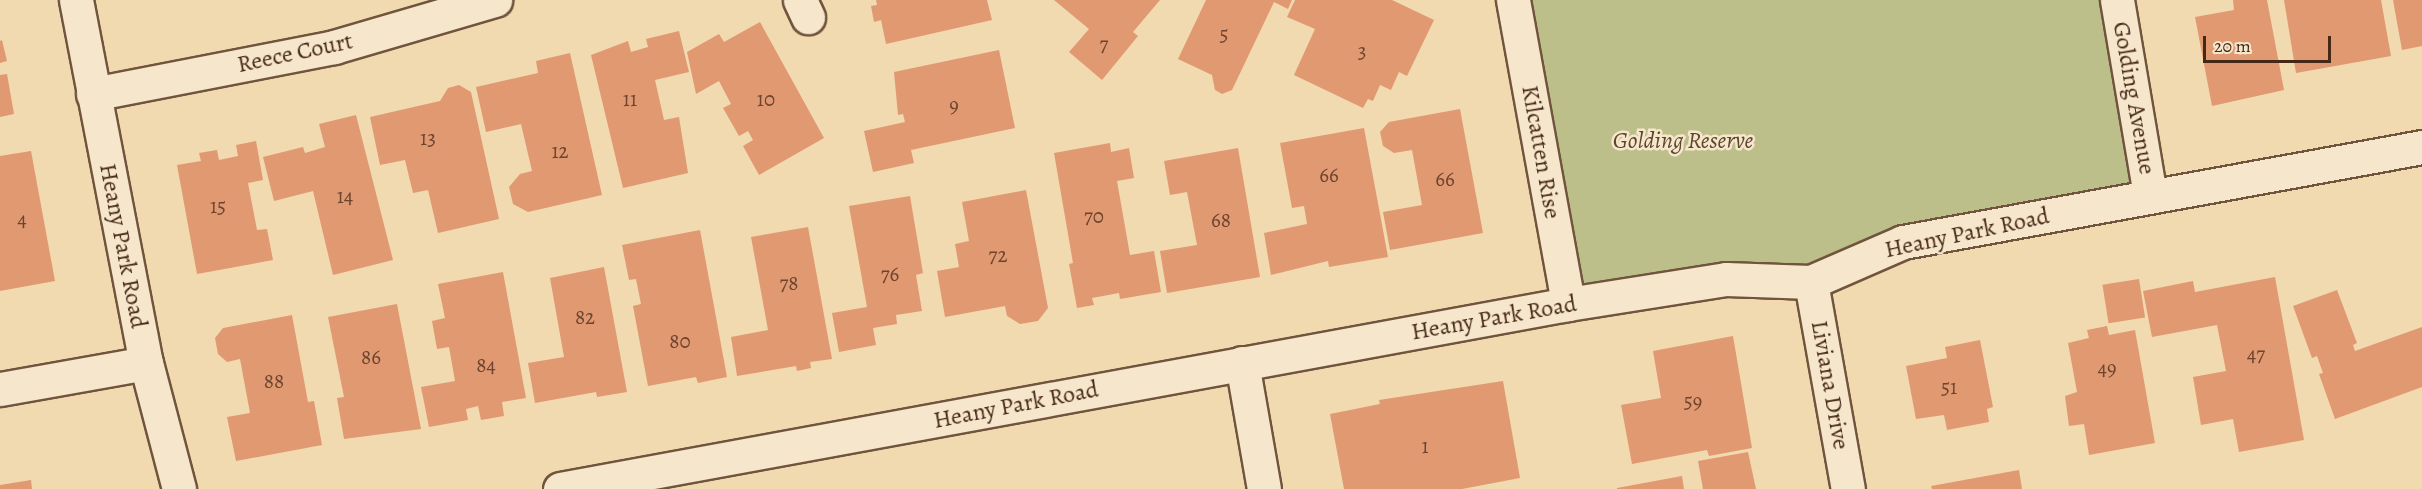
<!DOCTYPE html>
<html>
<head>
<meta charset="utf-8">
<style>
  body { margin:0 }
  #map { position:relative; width:2422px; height:489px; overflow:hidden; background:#f1d9b0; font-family:Alegreya,serif }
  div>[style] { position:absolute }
  .green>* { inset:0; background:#bcbf8a }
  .building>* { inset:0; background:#e19972; transform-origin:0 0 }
  .roads { filter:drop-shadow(2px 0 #71543d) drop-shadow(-2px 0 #71543d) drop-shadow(0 2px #71543d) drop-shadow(0 -2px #71543d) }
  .minor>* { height:33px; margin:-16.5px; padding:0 16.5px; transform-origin:16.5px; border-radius:16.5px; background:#f6e6cc }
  span { translate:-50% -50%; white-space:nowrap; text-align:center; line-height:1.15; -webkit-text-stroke:5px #f6e6cc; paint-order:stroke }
  .number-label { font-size:21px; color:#6d442e }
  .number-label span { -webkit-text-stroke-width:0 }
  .street-label { font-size:24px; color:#462817 }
  .park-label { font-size:24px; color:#5e462e; font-style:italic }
  .scale { position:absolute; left:2203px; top:36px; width:128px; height:27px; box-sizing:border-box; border:3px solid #462817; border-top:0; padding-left:8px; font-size:18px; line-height:21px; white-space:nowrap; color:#462817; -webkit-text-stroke:4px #f6e6cc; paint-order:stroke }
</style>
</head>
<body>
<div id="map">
  <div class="green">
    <div style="clip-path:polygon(1513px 0,2117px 0,2150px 196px,1836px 273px,1568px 304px)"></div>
  </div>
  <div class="building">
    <div style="clip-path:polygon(876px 0,987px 0,992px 20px,886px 44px,881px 20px,874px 22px,871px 6px,877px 5px)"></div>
    <div style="clip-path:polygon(1054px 0,1160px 0,1133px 32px,1138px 36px,1102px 80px,1069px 52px,1089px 29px)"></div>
    <div style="clip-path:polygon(1206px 0,1292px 0,1288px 9px,1274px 2px,1232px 90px,1222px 94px,1215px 90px,1212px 75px,1178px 59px)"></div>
    <div style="clip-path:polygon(1295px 0,1392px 0,1434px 20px,1407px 76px,1399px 72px,1391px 90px,1380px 85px,1373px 101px,1368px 99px,1363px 108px,1294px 75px,1315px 29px,1287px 17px)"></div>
    <div style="clip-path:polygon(2233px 0,2267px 0,2284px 90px,2212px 106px,2195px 17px,2234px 10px)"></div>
    <div style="clip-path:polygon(2284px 0,2381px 0,2391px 56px,2296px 73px)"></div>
    <div style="clip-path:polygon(2393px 0,2422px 0,2422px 46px,2402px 50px)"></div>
    <div style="clip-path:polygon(760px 22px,824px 138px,759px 175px,743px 146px,753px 140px,748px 131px,739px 136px,723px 108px,731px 104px,719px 81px,696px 94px,687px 52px,719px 34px,724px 42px)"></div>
    <div style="clip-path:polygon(679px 31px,689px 72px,655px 80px,664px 120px,679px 117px,688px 173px,623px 188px,591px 55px,628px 41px,631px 52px,648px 47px,646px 39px)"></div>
    <div style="clip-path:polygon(2px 40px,7px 61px,0 63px,0 41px)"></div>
    <div style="clip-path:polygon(999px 50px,1015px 128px,911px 150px,914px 163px,873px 172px,864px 131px,905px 122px,903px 114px,898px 115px,894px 72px)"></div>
    <div style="clip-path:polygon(570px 53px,602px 195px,528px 212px,513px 204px,509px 187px,520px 174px,532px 171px,521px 124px,486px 132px,476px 87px,538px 73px,536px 61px)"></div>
    <div style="clip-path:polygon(7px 74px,14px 114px,0 117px,0 75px)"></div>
    <div style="clip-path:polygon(459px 85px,471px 92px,499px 219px,438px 233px,428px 190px,413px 193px,405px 160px,380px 165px,370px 117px,440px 101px,448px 88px)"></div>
    <div style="clip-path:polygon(1460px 109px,1483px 233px,1390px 250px,1383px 212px,1422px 205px,1412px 150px,1394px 153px,1383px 146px,1380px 132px,1389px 122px)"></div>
    <div style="clip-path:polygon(356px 115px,393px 260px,333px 275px,313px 191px,274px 201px,263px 157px,303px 147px,305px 153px,325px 147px,319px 124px)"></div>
    <div style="clip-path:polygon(1364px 128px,1388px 257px,1329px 267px,1328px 261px,1271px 275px,1264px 233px,1307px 224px,1304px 206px,1292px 208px,1280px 143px)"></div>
    <div style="clip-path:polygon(256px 141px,263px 180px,248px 183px,257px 230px,267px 229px,273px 260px,197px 274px,177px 165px,201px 161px,199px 153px,217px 150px,219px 160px,238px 156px,236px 145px)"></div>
    <div style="clip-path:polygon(1110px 143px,1111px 152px,1129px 148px,1134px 178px,1117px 181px,1130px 255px,1154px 251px,1161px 292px,1120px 299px,1119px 293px,1092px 298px,1094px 305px,1077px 308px,1069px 264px,1073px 263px,1054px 153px)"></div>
    <div style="clip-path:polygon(1238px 148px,1260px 277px,1167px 293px,1160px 251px,1197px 245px,1187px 192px,1170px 195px,1164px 161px)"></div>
    <div style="clip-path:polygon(31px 151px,55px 281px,0 291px,0 156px)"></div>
    <div style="clip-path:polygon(1026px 190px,1048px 308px,1038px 321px,1020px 324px,1007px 316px,1005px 306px,945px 317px,937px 271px,959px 267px,955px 244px,969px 241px,962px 202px)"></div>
    <div style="clip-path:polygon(910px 196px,923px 273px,916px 275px,922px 311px,896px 315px,897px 324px,873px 328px,876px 345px,839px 352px,832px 313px,867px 307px,849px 206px)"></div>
    <div style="clip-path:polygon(808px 227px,832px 359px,810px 362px,811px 368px,797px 371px,796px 366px,737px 376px,731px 337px,768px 330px,751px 237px)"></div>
    <div style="clip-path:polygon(700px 230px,727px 377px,698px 383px,696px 377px,648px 386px,633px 306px,641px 304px,636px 279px,629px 280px,622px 245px)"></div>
    <div style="clip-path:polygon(604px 267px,627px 392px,597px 397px,596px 392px,535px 403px,528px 363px,564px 357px,550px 278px)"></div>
    <div style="clip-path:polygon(503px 272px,526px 398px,502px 402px,504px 416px,481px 420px,478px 406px,466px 409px,468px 420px,429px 427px,421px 387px,455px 381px,449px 347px,437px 349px,432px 321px,445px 318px,438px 284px)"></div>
    <div style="clip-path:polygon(2275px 277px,2304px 440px,2239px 452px,2233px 419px,2201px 425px,2193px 377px,2226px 371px,2217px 325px,2152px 337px,2143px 291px,2193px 281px,2195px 292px)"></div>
    <div style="left:2139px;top:279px;width:39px;height:37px;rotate:81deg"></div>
    <div style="clip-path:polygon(2337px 290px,2357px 343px,2353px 345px,2355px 351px,2422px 327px,2422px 387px,2335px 419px,2319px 374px,2323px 373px,2317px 356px,2312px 358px,2293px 306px)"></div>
    <div style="clip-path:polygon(397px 304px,421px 429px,344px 439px,337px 398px,344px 397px,328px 317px)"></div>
    <div style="clip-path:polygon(292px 315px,308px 402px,314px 401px,322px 445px,236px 461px,227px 417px,250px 413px,240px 359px,227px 362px,218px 354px,215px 338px,223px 328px)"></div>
    <div style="clip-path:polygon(2107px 326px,2109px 335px,2135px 330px,2155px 443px,2089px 455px,2084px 424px,2069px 426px,2065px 396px,2077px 392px,2068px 343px,2089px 338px,2087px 330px)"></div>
    <div style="clip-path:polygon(1733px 336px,1752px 448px,1709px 456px,1707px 450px,1632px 464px,1621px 405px,1661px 398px,1653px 351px)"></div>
    <div style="clip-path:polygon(1980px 340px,1993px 407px,1987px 409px,1989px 422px,1947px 430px,1944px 415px,1916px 419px,1906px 366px,1947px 358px,1945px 347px)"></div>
    <div style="clip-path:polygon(1503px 381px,1520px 478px,1462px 489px,1344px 489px,1330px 414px,1380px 404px,1379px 400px)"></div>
    <div style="clip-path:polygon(1748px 452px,1756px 489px,1703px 489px,1698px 461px)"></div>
    <div style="clip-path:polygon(2019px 470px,2022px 489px,1932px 489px,1931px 486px)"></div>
    <div style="clip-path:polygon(1682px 476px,1684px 489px,1617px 489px,1617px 488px)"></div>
    <div style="clip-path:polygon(31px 480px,32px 489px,0 489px,0 485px)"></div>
  </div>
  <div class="roads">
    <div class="minor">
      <div style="left:76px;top:0;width:370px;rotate:79.1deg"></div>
      <div style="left:146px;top:363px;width:130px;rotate:75.3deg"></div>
      <div style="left:800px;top:0;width:19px;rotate:65deg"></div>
      <div style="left:1513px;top:0;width:309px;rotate:79.7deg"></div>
      <div style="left:2117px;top:0;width:199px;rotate:80.4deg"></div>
      <div style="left:93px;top:94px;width:246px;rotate:-11deg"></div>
      <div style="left:334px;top:47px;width:168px;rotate:-16.3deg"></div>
      <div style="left:1811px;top:282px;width:210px;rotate:79.9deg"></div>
      <div style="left:1242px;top:363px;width:128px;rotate:80.1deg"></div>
      <div style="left:0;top:389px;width:148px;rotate:-10.1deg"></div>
      <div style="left:560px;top:489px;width:1025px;rotate:-10.4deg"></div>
      <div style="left:1568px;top:304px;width:160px;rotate:-9deg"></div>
      <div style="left:1726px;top:279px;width:85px;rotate:2deg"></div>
      <div style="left:1811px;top:282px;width:100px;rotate:-23.5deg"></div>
      <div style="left:1903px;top:242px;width:528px;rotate:-10.37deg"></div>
    </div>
  </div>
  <div class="number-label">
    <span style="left:1224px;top:34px">5</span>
    <span style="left:1104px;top:44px">7</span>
    <span style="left:1362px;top:51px">3</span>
    <span style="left:630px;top:99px">11</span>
    <span style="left:766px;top:99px">10</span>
    <span style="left:954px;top:105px">9</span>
    <span style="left:428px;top:138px">13</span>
    <span style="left:560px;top:151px">12</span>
    <span style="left:1329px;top:175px">66</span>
    <span style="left:1445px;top:179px">66</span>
    <span style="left:345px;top:196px">14</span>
    <span style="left:218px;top:206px">15</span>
    <span style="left:1094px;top:216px">70</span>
    <span style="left:22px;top:219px">4</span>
    <span style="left:1221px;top:220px">68</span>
    <span style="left:998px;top:255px">72</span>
    <span style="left:890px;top:274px">76</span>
    <span style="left:789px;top:283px">78</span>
    <span style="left:585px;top:317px">82</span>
    <span style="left:680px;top:341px">80</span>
    <span style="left:2256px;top:354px">47</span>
    <span style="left:371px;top:357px">86</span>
    <span style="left:486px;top:365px">84</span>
    <span style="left:2107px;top:368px">49</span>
    <span style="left:274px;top:381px">88</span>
    <span style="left:1949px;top:387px">51</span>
    <span style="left:1693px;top:401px">59</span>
    <span style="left:1425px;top:446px">1</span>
  </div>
  <div class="street-label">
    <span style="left:295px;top:53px;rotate:-12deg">Reece Court</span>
    <span style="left:2134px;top:98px;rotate:80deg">Golding Avenue</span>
    <span style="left:1541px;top:152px;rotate:80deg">Kilcatten Rise</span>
    <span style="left:1967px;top:233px;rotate:-12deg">Heany Park Road</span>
    <span style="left:123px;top:246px;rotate:79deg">Heany Park Road</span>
    <span style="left:1494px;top:318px;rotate:-10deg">Heany Park Road</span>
    <span style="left:1830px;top:385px;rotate:80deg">Liviana Drive</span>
    <span style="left:1016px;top:405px;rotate:-11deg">Heany Park Road</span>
  </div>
  <div class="park-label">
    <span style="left:1683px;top:141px">Golding Reserve</span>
  </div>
  <div class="scale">20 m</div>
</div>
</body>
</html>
